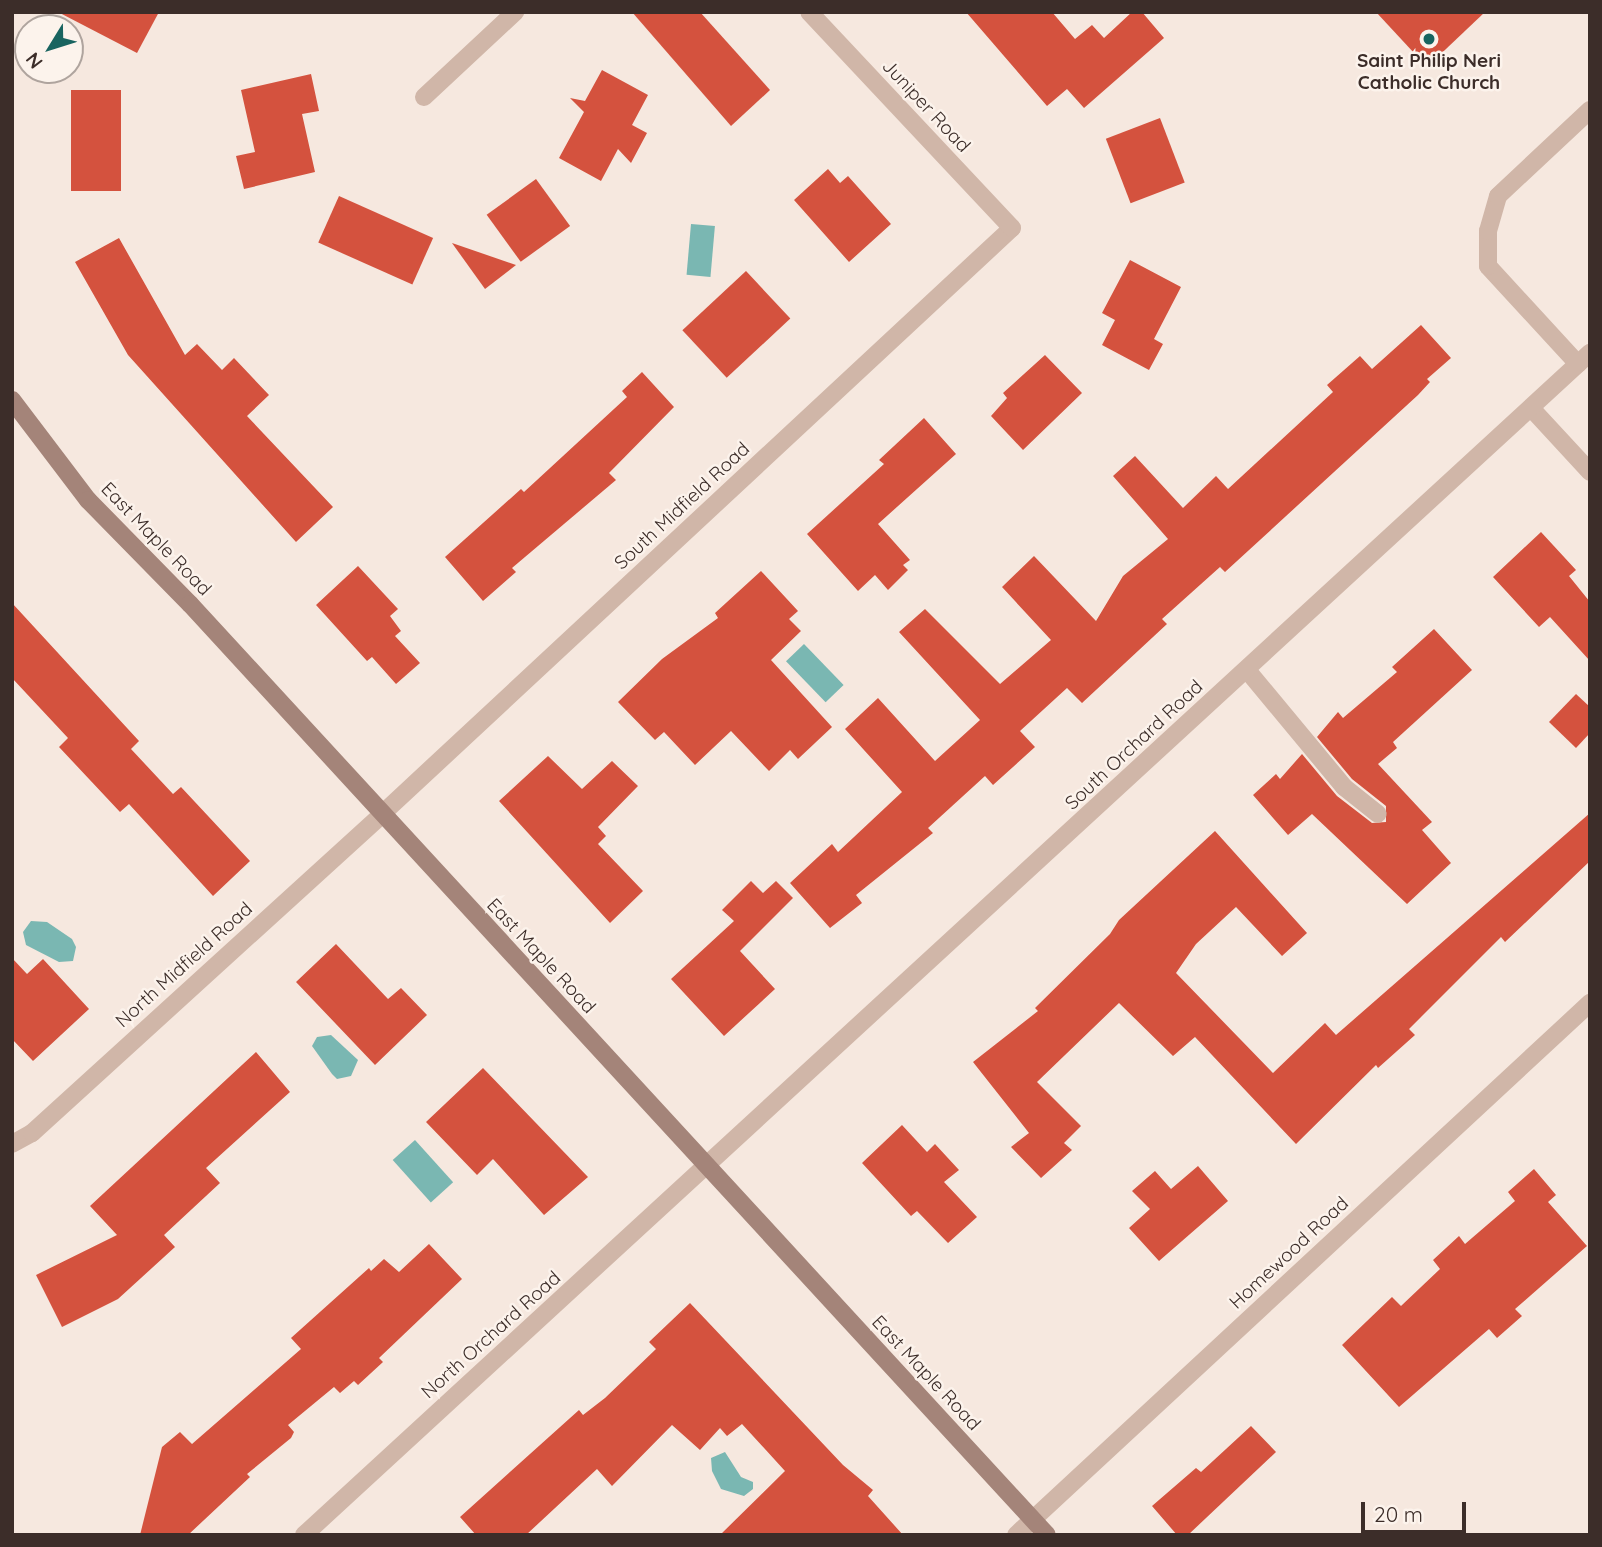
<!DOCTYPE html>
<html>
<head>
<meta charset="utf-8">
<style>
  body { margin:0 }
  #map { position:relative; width:1602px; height:1547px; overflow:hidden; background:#f6e8df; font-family:Quicksand,sans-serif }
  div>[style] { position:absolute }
  .water>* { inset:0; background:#7ab7b2; transform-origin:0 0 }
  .building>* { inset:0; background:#d4523e; transform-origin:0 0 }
  .lane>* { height:18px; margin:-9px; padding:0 9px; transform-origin:9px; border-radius:9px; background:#d0b6a8 }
  .street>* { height:18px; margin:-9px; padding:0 9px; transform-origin:9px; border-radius:9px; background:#d0b6a8 }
  .secondary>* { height:18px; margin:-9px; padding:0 9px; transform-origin:9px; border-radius:9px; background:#a48479 }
  .dots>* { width:19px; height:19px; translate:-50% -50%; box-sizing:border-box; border:4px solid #fcf3ec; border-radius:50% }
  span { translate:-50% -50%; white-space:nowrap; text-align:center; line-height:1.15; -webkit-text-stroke:5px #fcf3ec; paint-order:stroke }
  .poi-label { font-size:19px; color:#3c2d29; font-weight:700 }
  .street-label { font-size:19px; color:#3c2d29 }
  .frame { position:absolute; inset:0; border:14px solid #3c2d29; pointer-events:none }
  .north { position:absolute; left:14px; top:14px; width:70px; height:70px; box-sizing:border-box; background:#fcf3ec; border:2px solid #afa49e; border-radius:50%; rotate:232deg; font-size:19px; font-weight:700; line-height:28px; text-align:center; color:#3c2d29 }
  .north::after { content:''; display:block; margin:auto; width:24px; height:32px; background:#196460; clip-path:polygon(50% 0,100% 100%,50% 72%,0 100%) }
  .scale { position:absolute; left:1361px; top:1502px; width:105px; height:32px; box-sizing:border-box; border:4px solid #3c2d29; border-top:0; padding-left:9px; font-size:21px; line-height:24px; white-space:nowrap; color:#3c2d29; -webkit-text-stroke:5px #fcf3ec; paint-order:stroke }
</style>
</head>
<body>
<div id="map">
  <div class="water">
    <div style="left:691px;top:224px;width:24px;height:51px;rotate:5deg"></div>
    <div style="left:804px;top:644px;width:57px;height:25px;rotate:46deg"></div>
    <div style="clip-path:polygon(31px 921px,47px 922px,72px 939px,76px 947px,73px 961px,59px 962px,26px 945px,23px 932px)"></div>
    <div style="clip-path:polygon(331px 1035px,358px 1060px,351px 1076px,337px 1079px,332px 1074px,312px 1046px,317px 1037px)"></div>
    <div style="left:415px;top:1140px;width:57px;height:30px;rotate:48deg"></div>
    <div style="clip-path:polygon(725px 1452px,741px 1477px,753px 1482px,753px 1489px,744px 1496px,721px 1489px,712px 1471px,711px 1458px)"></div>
  </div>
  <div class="building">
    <div style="clip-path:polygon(58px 12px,159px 12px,137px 53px)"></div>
    <div style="clip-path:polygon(632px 12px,700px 12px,770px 90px,731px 126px)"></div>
    <div style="clip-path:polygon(966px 12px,1052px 12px,1075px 39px,1092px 25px,1104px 38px,1132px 12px,1142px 12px,1164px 38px,1084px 108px,1067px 89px,1047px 106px)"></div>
    <div style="clip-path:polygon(1376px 12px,1485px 12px,1427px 67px)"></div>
    <div style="clip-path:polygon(602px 70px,648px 95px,632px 125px,647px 133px,631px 163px,618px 149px,601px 181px,559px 158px,584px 112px,570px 98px,585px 101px)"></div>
    <div style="clip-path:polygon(311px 74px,319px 111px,302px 114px,315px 172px,244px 189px,236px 156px,255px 152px,241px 90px)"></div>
    <div style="left:71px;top:90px;width:50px;height:101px"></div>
    <div style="left:1160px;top:118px;width:69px;height:58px;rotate:69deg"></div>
    <div style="clip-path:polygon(828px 169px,840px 183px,848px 176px,891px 224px,849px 262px,794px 200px)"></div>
    <div style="left:536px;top:179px;width:58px;height:61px;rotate:54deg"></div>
    <div style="left:339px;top:196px;width:103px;height:51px;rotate:24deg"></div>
    <div style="clip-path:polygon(119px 238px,185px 355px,197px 344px,222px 370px,234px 358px,269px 395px,247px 416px,333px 507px,296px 542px,128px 355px,75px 262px)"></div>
    <div style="clip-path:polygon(452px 243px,516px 265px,485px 289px)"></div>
    <div style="clip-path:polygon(1130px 260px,1181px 287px,1154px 339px,1163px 344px,1149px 370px,1102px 345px,1115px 320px,1102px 313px)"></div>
    <div style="left:746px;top:271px;width:65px;height:87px;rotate:47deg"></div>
    <div style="clip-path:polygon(1421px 325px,1451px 358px,1427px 379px,1430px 382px,1418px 395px,1225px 572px,1220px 567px,1162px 619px,1167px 624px,1082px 703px,1067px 688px,1020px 731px,1035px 747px,993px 785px,985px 776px,928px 828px,933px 833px,856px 895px,862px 903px,830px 928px,790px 883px,832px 844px,838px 852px,902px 792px,845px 729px,878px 698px,935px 761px,980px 720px,899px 632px,925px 609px,1000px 684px,1051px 640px,1002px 587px,1034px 556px,1096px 621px,1123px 576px,1168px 539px,1113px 476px,1135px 456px,1183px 508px,1216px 476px,1228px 489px,1333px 392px,1327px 385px,1360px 356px,1372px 369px)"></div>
    <div style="clip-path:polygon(1045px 355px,1082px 393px,1023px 450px,991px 416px,1007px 398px,1003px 393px)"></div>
    <div style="clip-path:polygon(642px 372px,674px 407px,609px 473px,616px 480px,512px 568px,516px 572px,483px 601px,445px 557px,521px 489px,524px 492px,627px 397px,622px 391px)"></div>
    <div style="clip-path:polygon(924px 418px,956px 454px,878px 524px,910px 560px,903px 565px,908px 570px,888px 590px,875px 575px,858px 591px,807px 534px,884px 464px,879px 460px)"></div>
    <div style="clip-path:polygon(1541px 532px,1576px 570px,1569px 576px,1590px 602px,1590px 661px,1550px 617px,1539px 627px,1493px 577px)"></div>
    <div style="clip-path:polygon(358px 566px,398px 609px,390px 616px,401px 631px,395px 636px,420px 663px,396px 684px,372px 657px,367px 661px,316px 605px)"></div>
    <div style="clip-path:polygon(761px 571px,798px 611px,789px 619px,801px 631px,771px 660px,832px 727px,798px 759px,790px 750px,769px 771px,731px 731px,695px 765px,664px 732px,655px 740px,618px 702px,662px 659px,718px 618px,715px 613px)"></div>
    <div style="clip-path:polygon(12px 603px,139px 741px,131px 749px,173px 794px,181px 787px,250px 861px,213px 896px,129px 804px,120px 812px,59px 747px,68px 738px,12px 678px)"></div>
    <div style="clip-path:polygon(1434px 629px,1472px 670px,1393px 742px,1397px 748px,1378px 764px,1432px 822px,1422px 830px,1451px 863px,1407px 904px,1312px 814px,1288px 835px,1253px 795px,1276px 774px,1280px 779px,1302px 754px,1337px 796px,1372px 823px,1386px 822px,1386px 806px,1352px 779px,1317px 737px,1338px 712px,1343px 718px,1397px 672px,1392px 667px)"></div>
    <div style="clip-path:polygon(1576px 694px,1590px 707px,1590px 733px,1576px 748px,1549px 722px)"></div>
    <div style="clip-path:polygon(548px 756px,582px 789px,612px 761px,638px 786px,598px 827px,606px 836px,598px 844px,643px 891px,610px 923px,499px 801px)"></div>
    <div style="clip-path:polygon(1590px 813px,1590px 861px,1505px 942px,1501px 937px,1409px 1029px,1415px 1035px,1378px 1068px,1376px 1065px,1296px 1144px,1195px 1037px,1173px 1056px,1119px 1003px,1037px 1082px,1081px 1126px,1064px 1143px,1072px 1150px,1041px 1178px,1011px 1147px,1029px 1133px,973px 1062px,1038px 1011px,1035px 1008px,1110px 934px,1119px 920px,1215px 831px,1307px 933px,1282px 956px,1236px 907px,1196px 944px,1176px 973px,1273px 1073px,1325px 1023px,1336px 1035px)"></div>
    <div style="clip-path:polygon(751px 881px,763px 893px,776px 881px,793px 898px,740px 951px,775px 989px,724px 1036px,671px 979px,734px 921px,722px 910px)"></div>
    <div style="clip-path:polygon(336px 944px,388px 999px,401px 988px,427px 1015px,375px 1065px,296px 982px)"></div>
    <div style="clip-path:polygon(12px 958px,27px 974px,43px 959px,89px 1009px,33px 1061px,12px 1039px)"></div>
    <div style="clip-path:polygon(256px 1052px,290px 1092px,206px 1168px,220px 1183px,164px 1235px,175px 1247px,118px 1299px,62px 1327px,36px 1275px,117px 1235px,90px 1206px)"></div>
    <div style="clip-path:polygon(483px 1068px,588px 1177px,544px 1215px,493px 1159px,477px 1175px,426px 1122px)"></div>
    <div style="clip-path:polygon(902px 1125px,927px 1152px,935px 1144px,959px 1170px,944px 1182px,977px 1217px,948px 1243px,917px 1211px,911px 1216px,862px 1163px)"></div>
    <div style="clip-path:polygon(1198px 1166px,1228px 1201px,1159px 1261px,1129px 1228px,1150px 1209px,1132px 1191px,1155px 1171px,1171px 1189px)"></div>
    <div style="clip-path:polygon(1534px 1169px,1556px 1195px,1548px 1202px,1587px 1246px,1515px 1309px,1522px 1316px,1497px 1338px,1489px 1329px,1399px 1407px,1342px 1345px,1392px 1297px,1401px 1306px,1440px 1269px,1433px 1260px,1459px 1236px,1465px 1244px,1515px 1201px,1508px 1192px)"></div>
    <div style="clip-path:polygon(429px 1244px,462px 1279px,379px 1358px,383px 1362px,358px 1385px,354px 1381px,340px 1393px,334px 1387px,288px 1425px,294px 1432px,291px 1438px,247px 1474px,250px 1477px,188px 1535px,140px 1535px,162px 1447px,180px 1432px,192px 1444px,301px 1349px,291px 1338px,369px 1268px,371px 1271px,384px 1259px,399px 1272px)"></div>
    <div style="clip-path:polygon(690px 1303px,843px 1465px,873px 1490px,868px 1496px,903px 1535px,720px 1535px,785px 1471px,742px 1424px,727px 1436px,720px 1428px,700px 1450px,672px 1425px,612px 1486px,597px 1469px,526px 1535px,476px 1535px,460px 1517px,579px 1410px,583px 1415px,605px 1398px,656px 1349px,649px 1342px)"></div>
    <div style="clip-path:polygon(1251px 1426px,1276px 1452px,1188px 1535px,1177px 1535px,1152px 1506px,1196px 1468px,1201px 1472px)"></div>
  </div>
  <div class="lane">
    <div style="left:1578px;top:364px;width:133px;rotate:-132.6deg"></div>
    <div style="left:1488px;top:266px;width:35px;rotate:-90deg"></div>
    <div style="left:1488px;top:231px;width:36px;rotate:-74deg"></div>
    <div style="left:1498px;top:196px;width:126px;rotate:-43.1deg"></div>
    <div style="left:1247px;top:670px;width:152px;rotate:50.3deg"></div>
    <div style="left:1344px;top:787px;width:43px;rotate:38.5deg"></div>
  </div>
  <div class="street">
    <div style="left:424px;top:97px;width:125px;rotate:-43deg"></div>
    <div style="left:1531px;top:408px;width:87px;rotate:47.3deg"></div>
    <div style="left:12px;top:1144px;width:23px;rotate:-29deg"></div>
    <div style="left:32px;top:1133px;width:474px;rotate:-42.3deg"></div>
    <div style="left:382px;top:814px;width:860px;rotate:-42.93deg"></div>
    <div style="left:1012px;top:228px;width:296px;rotate:-133.2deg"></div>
    <div style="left:304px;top:1535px;width:1747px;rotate:-42.59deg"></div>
    <div style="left:1016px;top:1535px;width:783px;rotate:-42.83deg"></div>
  </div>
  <div class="secondary">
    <div style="left:12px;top:400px;width:126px;rotate:52.8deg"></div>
    <div style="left:88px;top:500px;width:146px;rotate:45.6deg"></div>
    <div style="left:190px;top:604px;width:1265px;rotate:47.37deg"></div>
  </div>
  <div class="dots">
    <div style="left:1429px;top:39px;background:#196460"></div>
  </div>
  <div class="poi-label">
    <span style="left:1429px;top:72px">Saint Philip Neri<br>Catholic Church</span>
  </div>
  <div class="street-label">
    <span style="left:926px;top:106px;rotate:47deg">Juniper Road</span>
    <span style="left:682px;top:506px;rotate:-43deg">South Midfield Road</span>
    <span style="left:156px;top:539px;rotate:46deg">East Maple Road</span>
    <span style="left:1134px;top:745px;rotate:-43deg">South Orchard Road</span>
    <span style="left:541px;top:956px;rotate:47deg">East Maple Road</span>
    <span style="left:184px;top:965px;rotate:-42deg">North Midfield Road</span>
    <span style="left:1289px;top:1253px;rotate:-43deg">Homewood Road</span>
    <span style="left:491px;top:1335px;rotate:-42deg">North Orchard Road</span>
    <span style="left:926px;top:1373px;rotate:47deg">East Maple Road</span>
  </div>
  <div class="frame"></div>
  <div class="north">N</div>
  <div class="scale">20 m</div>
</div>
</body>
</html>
